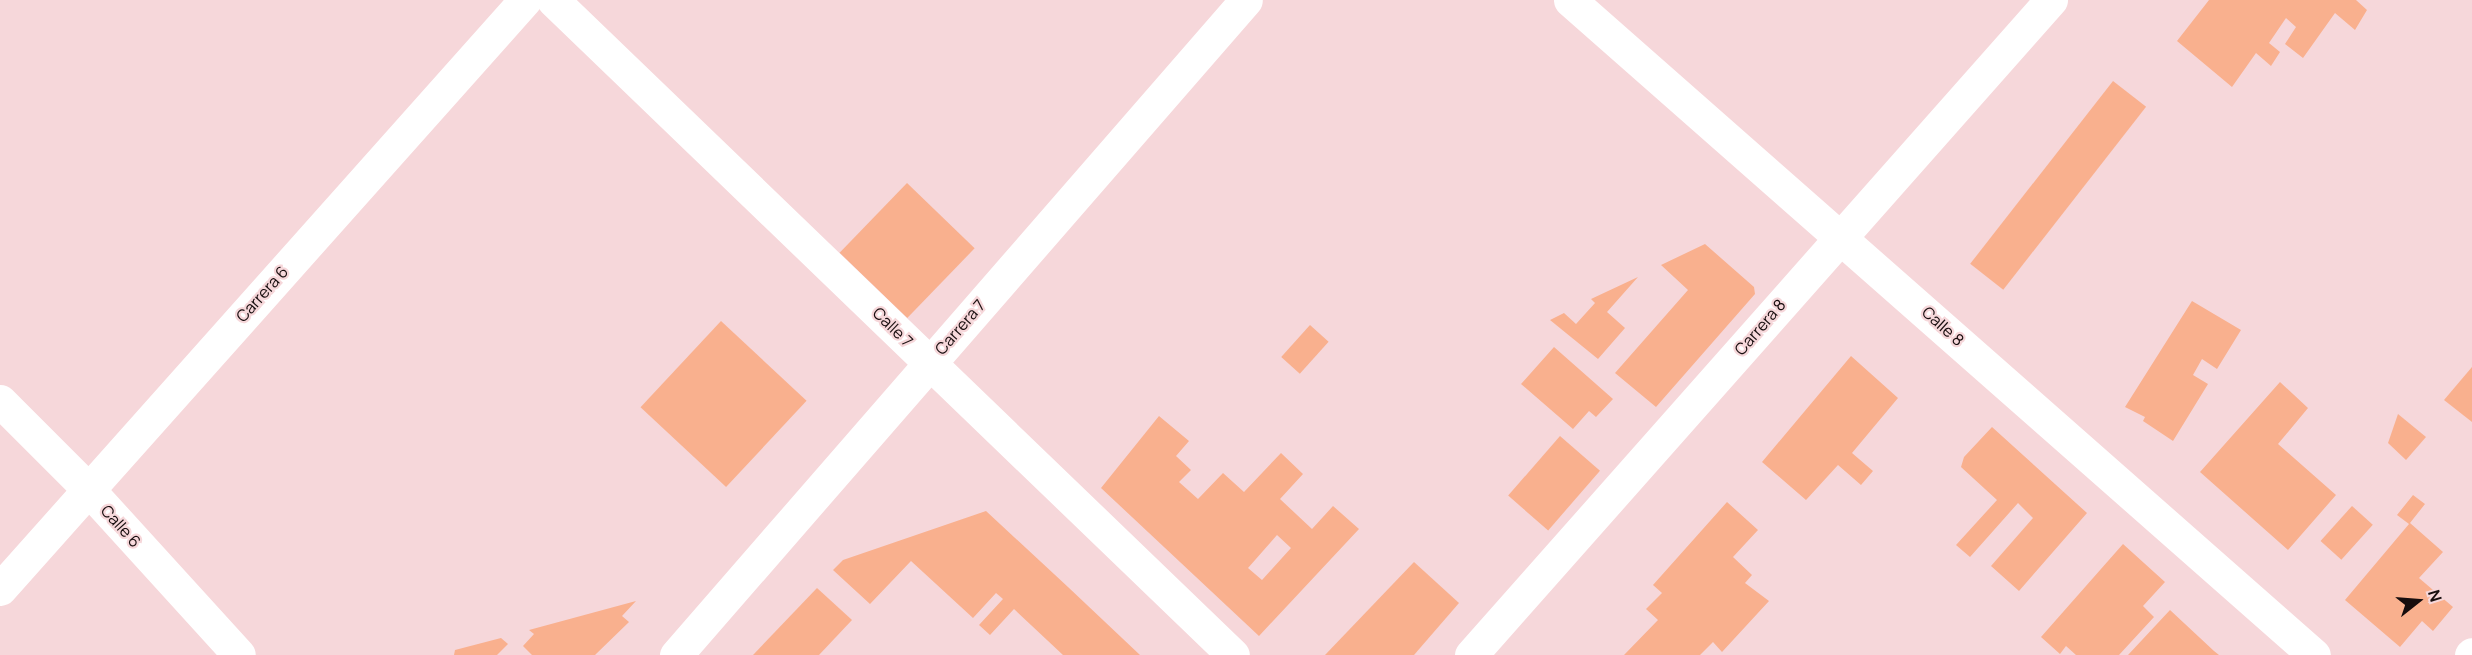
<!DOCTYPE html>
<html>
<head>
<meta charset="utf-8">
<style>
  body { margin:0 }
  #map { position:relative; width:2472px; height:655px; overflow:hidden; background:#f6d7da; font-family:Manrope,sans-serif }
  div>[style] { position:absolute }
  .building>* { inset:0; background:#f9b08e; transform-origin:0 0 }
  .street>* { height:33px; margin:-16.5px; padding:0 16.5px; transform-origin:16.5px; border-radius:16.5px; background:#fff }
  .secondary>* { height:33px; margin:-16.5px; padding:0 16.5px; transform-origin:16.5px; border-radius:16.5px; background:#fff }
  span { translate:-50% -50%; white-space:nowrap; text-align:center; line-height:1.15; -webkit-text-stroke:4.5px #f6d7da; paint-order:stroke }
  .street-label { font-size:16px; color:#170d0e }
  .north { position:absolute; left:2388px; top:571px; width:60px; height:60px; -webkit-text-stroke:4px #f6d7da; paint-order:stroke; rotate:73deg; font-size:16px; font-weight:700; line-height:24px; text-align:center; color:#170d0e }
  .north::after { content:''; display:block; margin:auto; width:21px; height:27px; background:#170d0e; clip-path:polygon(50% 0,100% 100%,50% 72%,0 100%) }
</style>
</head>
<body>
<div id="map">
  <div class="building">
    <div style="clip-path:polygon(2209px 0,2356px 0,2367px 10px,2355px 30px,2335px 13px,2303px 58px,2285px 44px,2296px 27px,2286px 18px,2269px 43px,2280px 52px,2271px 66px,2256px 53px,2232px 87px,2177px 41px)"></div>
    <div style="left:2113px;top:81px;width:42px;height:232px;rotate:38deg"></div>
    <div style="left:907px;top:183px;width:94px;height:97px;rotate:44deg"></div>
    <div style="clip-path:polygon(1705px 244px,1754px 287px,1755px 294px,1656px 407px,1615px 373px,1688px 290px,1661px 265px)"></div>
    <div style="clip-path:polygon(1638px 277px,1607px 312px,1625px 328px,1598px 359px,1550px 320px,1564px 313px,1576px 324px,1595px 303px,1591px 299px)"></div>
    <div style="clip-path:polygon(2192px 301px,2241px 330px,2217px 369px,2202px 359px,2193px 375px,2208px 384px,2173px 441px,2143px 421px,2145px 417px,2125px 407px)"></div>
    <div style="left:721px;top:321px;width:117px;height:118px;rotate:43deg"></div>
    <div style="left:1310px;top:325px;width:25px;height:43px;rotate:42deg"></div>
    <div style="clip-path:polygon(1554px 347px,1613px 399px,1596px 417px,1589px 411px,1573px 429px,1521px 384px)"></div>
    <div style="clip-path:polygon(1851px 356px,1898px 398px,1852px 453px,1873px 471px,1861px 485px,1838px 465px,1806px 500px,1762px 462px)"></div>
    <div style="clip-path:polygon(2472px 367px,2472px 422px,2444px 400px)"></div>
    <div style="clip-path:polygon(2280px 382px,2308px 408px,2278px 444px,2336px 495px,2288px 550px,2200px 472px)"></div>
    <div style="clip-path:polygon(2398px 414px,2426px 437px,2406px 460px,2388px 443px)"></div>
    <div style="clip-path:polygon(evenodd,1159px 416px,1189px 441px,1176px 456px,1191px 470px,1179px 482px,1198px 499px,1223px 473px,1244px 492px,1281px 453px,1303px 474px,1280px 499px,1312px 529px,1333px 506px,1359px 529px,1259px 636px,1101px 488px,1159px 416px,1277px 535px,1291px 548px,1262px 580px,1248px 568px,1277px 535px)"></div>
    <div style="clip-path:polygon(1992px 427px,2087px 513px,2019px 591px,1991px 566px,2033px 518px,2018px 503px,1970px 557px,1956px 545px,1997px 500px,1961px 467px,1964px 457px)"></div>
    <div style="left:1560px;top:436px;width:53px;height:79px;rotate:41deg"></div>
    <div style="clip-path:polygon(2413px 495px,2425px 504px,2410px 523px,2443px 552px,2419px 578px,2453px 607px,2433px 631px,2422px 621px,2400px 647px,2345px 600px,2409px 524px,2397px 515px)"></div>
    <div style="clip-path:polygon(1727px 502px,1758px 530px,1733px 557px,1752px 575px,1745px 583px,1769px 601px,1722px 652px,1713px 642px,1700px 655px,1624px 655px,1658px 620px,1646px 609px,1662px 593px,1653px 585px)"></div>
    <div style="left:2352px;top:506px;width:28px;height:47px;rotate:42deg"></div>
    <div style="clip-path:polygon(986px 511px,1068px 587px,1140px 655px,1063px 655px,1014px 609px,990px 635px,979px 625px,1003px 599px,996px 593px,973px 618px,911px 561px,870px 604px,833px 570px,843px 560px)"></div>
    <div style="clip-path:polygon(2123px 544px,2165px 582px,2143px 606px,2154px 617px,2119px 655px,2076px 655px,2066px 646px,2060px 654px,2041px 637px)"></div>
    <div style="clip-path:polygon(1414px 562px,1459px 603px,1414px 655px,1325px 655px)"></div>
    <div style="clip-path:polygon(817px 588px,852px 620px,819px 655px,753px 655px)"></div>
    <div style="clip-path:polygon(636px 601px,622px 616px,629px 622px,595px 655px,532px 655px,523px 646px,534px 634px,529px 630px)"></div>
    <div style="clip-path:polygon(2170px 610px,2214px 651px,2219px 655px,2128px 655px)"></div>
    <div style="clip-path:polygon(501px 638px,508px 644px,497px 655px,454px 655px,455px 650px)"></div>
  </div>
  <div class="street">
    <div style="left:553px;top:0;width:944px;rotate:43.93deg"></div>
    <div style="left:1570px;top:0;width:991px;rotate:41.36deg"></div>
    <div style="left:0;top:401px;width:124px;rotate:45deg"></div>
    <div style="left:88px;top:489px;width:224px;rotate:47.7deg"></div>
    <div style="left:0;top:589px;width:789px;rotate:-48.29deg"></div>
    <div style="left:2471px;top:655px;width:1px;rotate:-45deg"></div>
  </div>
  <div class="secondary">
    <div style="left:676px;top:655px;width:868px;rotate:-48.97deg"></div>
    <div style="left:1471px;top:655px;width:875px;rotate:-48.48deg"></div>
  </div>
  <div class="street-label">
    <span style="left:262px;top:294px;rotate:-48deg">Carrera 6</span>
    <span style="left:1943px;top:326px;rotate:42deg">Calle 8</span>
    <span style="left:893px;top:327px;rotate:44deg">Calle 7</span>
    <span style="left:960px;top:327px;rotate:-49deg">Carrera 7</span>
    <span style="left:1760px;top:327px;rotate:-49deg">Carrera 8</span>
    <span style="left:121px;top:526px;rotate:48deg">Calle 6</span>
  </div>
  <div class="north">N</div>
</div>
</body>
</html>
